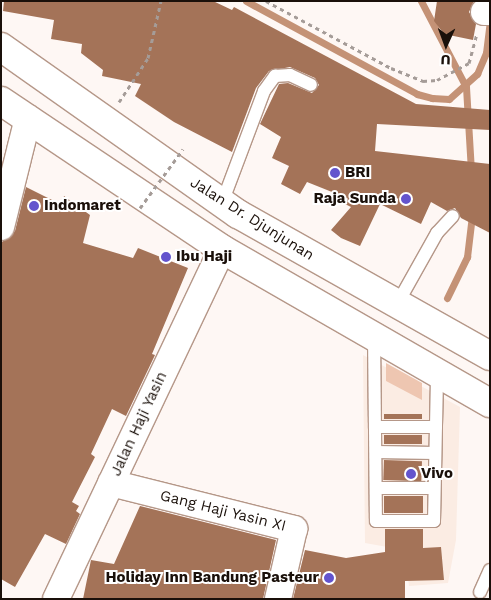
<!DOCTYPE html>
<html>
<head>
<meta charset="utf-8">
<style>
  body { margin:0 }
  #map { position:relative; width:491px; height:600px; overflow:hidden; background:#fef7f4; font-family:"Work Sans",sans-serif }
  div>[style] { position:absolute }
  .built>* { inset:0; background:#fbece3 }
  .green>* { inset:0; background:#eec6b1 }
  .stream>* { height:7px; margin:-3.5px; padding:0 3.5px; transform-origin:3.5px; border-radius:3.5px; background:#c49276 }
  .building>* { inset:0; background:#a47358; transform-origin:0 0 }
  .path>* { height:3px; margin-top:-1.5px; transform-origin:0; background:repeating-linear-gradient(90deg,#a59c98 0 4px,transparent 0 8px) }
  .roads { filter:drop-shadow(1px 0 #b59788) drop-shadow(-1px 0 #b59788) drop-shadow(0 1px #b59788) drop-shadow(0 -1px #b59788) }
  .lane>* { height:12px; margin:-6px; padding:0 6px; transform-origin:6px; border-radius:6px; background:#fff }
  .street>* { height:26px; margin:-13px; padding:0 13px; transform-origin:13px; border-radius:13px; background:#fff }
  .highway>* { height:28px; margin:-14px; padding:0 14px; transform-origin:14px; border-radius:14px; background:#fff }
  .path-bridge>* { height:3px; margin-top:-1.5px; transform-origin:0; background:repeating-linear-gradient(90deg,#a59c98 0 4px,transparent 0 8px) }
  .dots>* { width:14px; height:14px; translate:-50% -50%; box-sizing:border-box; border:2px solid #fff; border-radius:50% }
  span { translate:-50% -50%; white-space:nowrap; text-align:center; line-height:1.15; -webkit-text-stroke:4px #fff; paint-order:stroke }
  .poi-label { font-size:15px; color:#1a100a; font-weight:700 }
  .left { translate:0 -50%; text-align:left }
  .right { translate:-100% -50%; text-align:right }
  .street-label { font-size:15px; color:#1a100a }
  .frame { position:absolute; inset:0; border:2px solid #1a100a; pointer-events:none }
  .north { position:absolute; left:421px; top:20px; width:50px; height:50px; -webkit-text-stroke:4px #fff; paint-order:stroke; rotate:182deg; font-size:14px; font-weight:700; line-height:20px; text-align:center; color:#1a100a }
  .north::after { content:''; display:block; margin:auto; width:18px; height:22px; background:#1a100a; clip-path:polygon(50% 0,100% 100%,50% 72%,0 100%) }
</style>
</head>
<body>
<div id="map">
  <div class="built">
    <div style="clip-path:polygon(363px 355px,460px 407px,456px 540px,448px 583px,409px 586px,404px 550px,365px 543px)"></div>
  </div>
  <div class="green">
    <div style="clip-path:polygon(386px 363px,422px 383px,422px 400px,386px 381px)"></div>
  </div>
  <div class="stream">
    <div style="left:246px;top:1px;width:195px;rotate:28.5deg"></div>
    <div style="left:417px;top:94px;width:16px;rotate:15deg"></div>
    <div style="left:432px;top:98px;width:17px;rotate:3deg"></div>
    <div style="left:449px;top:99px;width:38px;rotate:-42deg"></div>
    <div style="left:477px;top:74px;width:23px;rotate:-67deg"></div>
    <div style="left:486px;top:53px;width:33px;rotate:-83deg"></div>
    <div style="left:421px;top:1px;width:97px;rotate:62.4deg"></div>
    <div style="left:466px;top:87px;width:83px;rotate:86.6deg"></div>
    <div style="left:447px;top:298px;width:46px;rotate:-64deg"></div>
    <div style="left:467px;top:257px;width:42px;rotate:-83.2deg"></div>
  </div>
  <div class="building">
    <div style="clip-path:polygon(4px 1px,213px 1px,232px 10px,234px 7px,416px 104px,490px 110px,490px 130px,377px 124px,375px 151px,490px 164px,490px 233px,461px 218px,455px 208px,447px 211px,431px 202px,421px 224px,380px 204px,360px 246px,341px 238px,331px 230px,351px 207px,345px 204px,347px 198px,307px 182px,300px 194px,281px 184px,289px 166px,272px 158px,281px 137px,260px 124px,279px 84px,288px 83px,312px 93px,319px 85px,315px 78px,290px 67px,269px 71px,256px 88px,232px 152px,174px 122px,135px 96px,141px 84px,102px 76px,103px 70px,81px 53px,82px 44px,51px 39px,54px 20px,3px 11px)"></div>
    <div style="clip-path:polygon(437px 1px,474px 1px,469px 12px,476px 24px,473px 40px,444px 34px,434px 21px)"></div>
    <div style="clip-path:polygon(26px 187px,62px 205px,64px 196px,90px 215px,83px 243px,133px 258px,138px 248px,188px 268px,152px 354px,155px 355px,126px 416px,112px 409px,91px 454px,95px 457px,72px 502px,79px 506px,76px 511px,80px 514px,66px 544px,45px 534px,15px 587px,1px 579px,1px 243px,15px 231px)"></div>
    <div style="left:384px;top:414px;width:38px;height:5px"></div>
    <div style="left:384px;top:435px;width:38px;height:9px"></div>
    <div style="left:384px;top:460px;width:38px;height:20px;rotate:2deg"></div>
    <div style="left:384px;top:496px;width:39px;height:17px"></div>
    <div style="clip-path:polygon(140px 506px,276px 540px,263px 599px,83px 599px,91px 560px,114px 564px)"></div>
    <div style="clip-path:polygon(385px 529px,423px 529px,423px 548px,441px 547px,444px 580px,405px 581px,405px 599px,293px 599px,305px 550px,346px 558px,385px 552px)"></div>
  </div>
  <div class="path">
    <div style="left:266px;top:1px;width:142px;rotate:28.2deg"></div>
    <div style="left:391px;top:68px;width:35px;rotate:22deg"></div>
    <div style="left:423px;top:81px;width:14px;rotate:-4deg"></div>
    <div style="left:437px;top:80px;width:36px;rotate:-28deg"></div>
    <div style="left:469px;top:63px;width:30px;rotate:-75deg"></div>
    <div style="left:119px;top:102px;width:53px;rotate:-56.6deg"></div>
    <div style="left:148px;top:58px;width:58px;rotate:-77.2deg"></div>
  </div>
  <div class="roads">
    <div class="lane">
      <div style="left:222px;top:203px;width:120px;rotate:-69.4deg"></div>
      <div style="left:264px;top:91px;width:19px;rotate:-54deg"></div>
      <div style="left:275px;top:76px;width:15px;rotate:-4deg"></div>
      <div style="left:290px;top:75px;width:23px;rotate:25deg"></div>
      <div style="left:396px;top:306px;width:84px;rotate:-60.7deg"></div>
      <div style="left:437px;top:233px;width:23px;rotate:-47deg"></div>
      <div style="left:374px;top:335px;width:186px;rotate:89.4deg"></div>
      <div style="left:376px;top:521px;width:58px"></div>
      <div style="left:434px;top:521px;width:147px;rotate:-88.8deg"></div>
      <div style="left:375px;top:427px;width:61px"></div>
      <div style="left:376px;top:452px;width:59px;rotate:1deg"></div>
      <div style="left:376px;top:488px;width:58px"></div>
      <div style="left:480px;top:592px;width:24px;rotate:-66deg"></div>
    </div>
    <div class="street">
      <div style="left:484px;top:12px;width:6px"></div>
      <div style="left:1px;top:227px;width:112px;rotate:-76.1deg"></div>
      <div style="left:111px;top:483px;width:189px;rotate:14.1deg"></div>
      <div style="left:294px;top:529px;width:72px;rotate:102.9deg"></div>
      <div style="left:56px;top:599px;width:387px;rotate:-64.6deg"></div>
    </div>
    <div class="highway">
      <div style="left:1px;top:47px;width:290px;rotate:35.2deg"></div>
      <div style="left:238px;top:214px;width:289px;rotate:29.4deg"></div>
      <div style="left:1px;top:101px;width:266px;rotate:33.8deg"></div>
      <div style="left:222px;top:249px;width:309px;rotate:29.9deg"></div>
    </div>
  </div>
  <div class="path-bridge">
    <div style="left:140px;top:208px;width:73px;rotate:-53.9deg"></div>
  </div>
  <div class="dots">
    <div style="left:335px;top:173px;background:#6354cd"></div>
    <div style="left:406px;top:199px;background:#6354cd"></div>
    <div style="left:34px;top:206px;background:#6354cd"></div>
    <div style="left:166px;top:257px;background:#6354cd"></div>
    <div style="left:411px;top:474px;background:#6354cd"></div>
    <div style="left:329px;top:578px;background:#6354cd"></div>
  </div>
  <div class="poi-label">
    <span class="left" style="left:345px;top:173px">BRI</span>
    <span class="right" style="left:396px;top:199px">Raja Sunda</span>
    <span class="left" style="left:44px;top:206px">Indomaret</span>
    <span class="left" style="left:176px;top:257px">Ibu Haji</span>
    <span class="left" style="left:421px;top:474px">Vivo</span>
    <span class="right" style="left:319px;top:578px">Holiday Inn Bandung Pasteur</span>
  </div>
  <div class="street-label">
    <span style="left:252px;top:219px;rotate:32deg">Jalan Dr. Djunjunan</span>
    <span style="left:139px;top:424px;rotate:-65deg">Jalan Haji Yasin</span>
    <span style="left:223px;top:511px;rotate:14deg">Gang Haji Yasin XI</span>
  </div>
  <div class="frame"></div>
  <div class="north">U</div>
</div>
</body>
</html>
